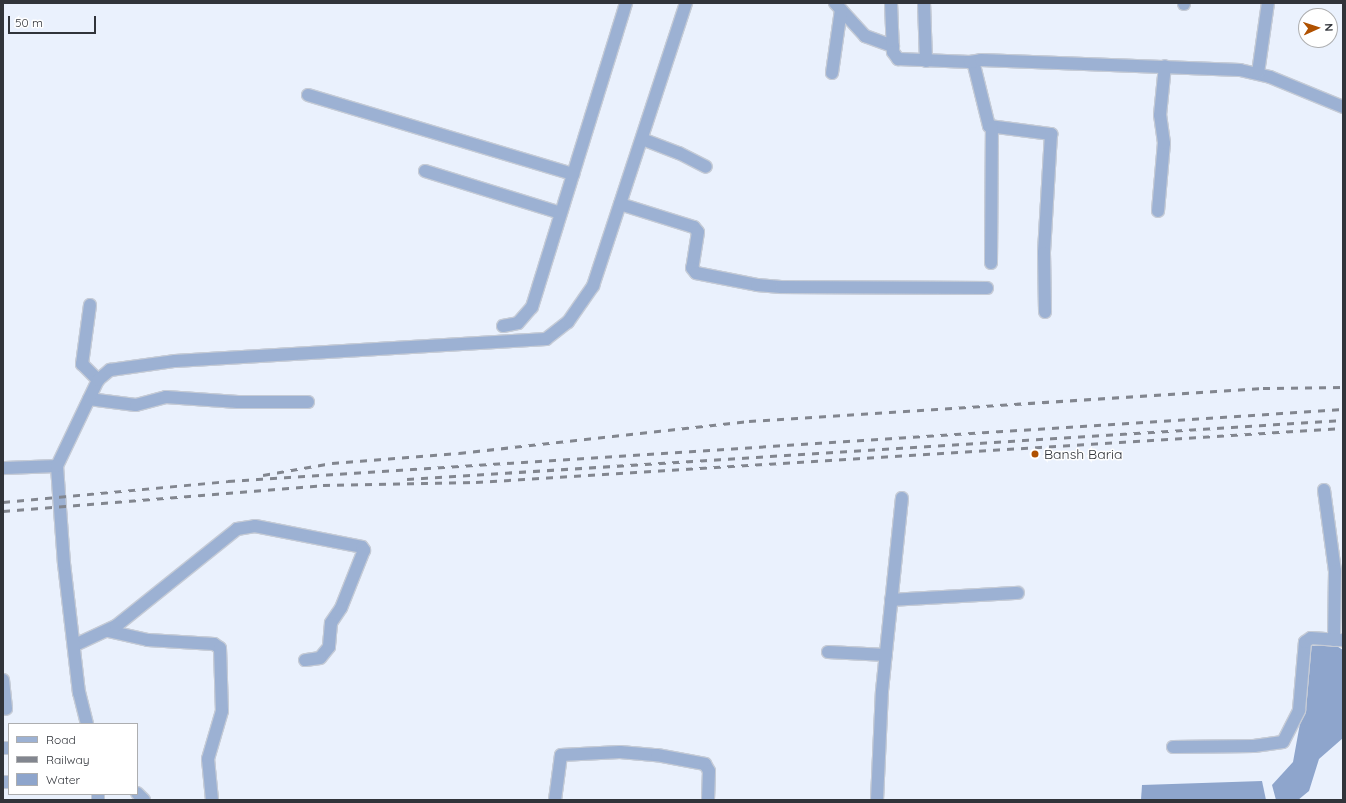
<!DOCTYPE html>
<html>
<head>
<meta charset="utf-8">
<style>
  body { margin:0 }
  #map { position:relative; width:1346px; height:803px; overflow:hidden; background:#eaf1fd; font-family:Quicksand,sans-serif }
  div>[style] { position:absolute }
  .water>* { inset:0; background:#8ea5cc }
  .roads { filter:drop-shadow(1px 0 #c5cbd6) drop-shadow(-1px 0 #c5cbd6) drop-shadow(0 1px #c5cbd6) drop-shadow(0 -1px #c5cbd6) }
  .minor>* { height:12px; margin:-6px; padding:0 6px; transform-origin:6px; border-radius:6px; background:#9cb1d3 }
  .rail>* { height:3px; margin-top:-1.5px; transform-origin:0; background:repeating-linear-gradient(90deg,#82868f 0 7px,transparent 0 14px) }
  .dots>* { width:11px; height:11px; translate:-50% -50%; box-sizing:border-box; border:2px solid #fff; border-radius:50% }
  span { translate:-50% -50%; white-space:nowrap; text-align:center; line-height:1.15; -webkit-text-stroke:3px #fff; paint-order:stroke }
  .poi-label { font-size:14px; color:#31343a }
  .left { translate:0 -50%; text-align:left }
  .frame { position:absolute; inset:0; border:4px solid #31343a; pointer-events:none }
  .legend { position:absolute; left:8px; top:723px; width:130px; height:72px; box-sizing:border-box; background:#fff; border:1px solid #adaeb0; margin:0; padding:5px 7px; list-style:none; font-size:12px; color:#31343a }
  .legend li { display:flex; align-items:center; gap:8px; height:20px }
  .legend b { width:20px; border:1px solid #adaeb0 }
  .north { position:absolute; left:1298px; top:8px; width:40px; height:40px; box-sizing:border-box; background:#fff; border:1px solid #adaeb0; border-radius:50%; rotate:87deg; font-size:11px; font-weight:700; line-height:16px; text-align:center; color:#31343a }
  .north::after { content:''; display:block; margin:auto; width:14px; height:18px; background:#b05100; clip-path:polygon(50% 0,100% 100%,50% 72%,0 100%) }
  .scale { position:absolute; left:8px; top:16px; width:88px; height:18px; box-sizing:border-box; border:2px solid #31343a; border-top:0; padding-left:5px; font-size:12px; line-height:14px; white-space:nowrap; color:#31343a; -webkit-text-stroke:3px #fff; paint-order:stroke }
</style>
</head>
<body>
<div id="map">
  <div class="water">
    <div style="clip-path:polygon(1335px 645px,1343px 650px,1343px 738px,1319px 759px,1309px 791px,1298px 800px,1276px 800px,1272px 785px,1293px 762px,1301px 718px,1309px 646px)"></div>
    <div style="clip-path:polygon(1262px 781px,1266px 800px,1141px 800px,1142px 785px)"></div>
  </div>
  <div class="roads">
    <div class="minor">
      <div style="left:835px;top:3px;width:45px;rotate:47.7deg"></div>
      <div style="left:865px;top:36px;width:30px;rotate:20deg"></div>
      <div style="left:891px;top:3px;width:49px;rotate:87.7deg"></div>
      <div style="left:893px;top:52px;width:9px;rotate:54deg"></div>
      <div style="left:898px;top:59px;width:72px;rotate:2.4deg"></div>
      <div style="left:970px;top:62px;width:5px;rotate:37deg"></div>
      <div style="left:974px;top:65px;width:63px;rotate:76.2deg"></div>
      <div style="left:989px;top:126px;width:63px;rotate:7.4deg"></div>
      <div style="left:1051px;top:134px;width:119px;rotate:93.4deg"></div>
      <div style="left:1044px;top:253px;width:59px;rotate:89deg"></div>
      <div style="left:924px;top:3px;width:58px;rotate:88deg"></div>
      <div style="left:1184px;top:4px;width:1px;rotate:-90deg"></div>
      <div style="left:970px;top:62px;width:11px;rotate:-10deg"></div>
      <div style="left:981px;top:60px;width:259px;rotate:2.2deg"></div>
      <div style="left:1240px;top:70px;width:31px;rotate:13deg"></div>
      <div style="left:1270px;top:77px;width:79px;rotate:22.3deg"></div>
      <div style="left:832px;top:73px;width:64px;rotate:-81.9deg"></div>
      <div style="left:1258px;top:73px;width:71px;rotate:-81.9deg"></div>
      <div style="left:308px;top:95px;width:277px;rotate:16.6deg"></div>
      <div style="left:642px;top:139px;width:40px;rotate:21deg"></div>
      <div style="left:679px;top:153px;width:30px;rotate:27deg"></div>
      <div style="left:425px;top:171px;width:142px;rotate:17.2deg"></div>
      <div style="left:620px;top:204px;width:77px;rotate:17.3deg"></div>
      <div style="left:694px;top:227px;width:6px;rotate:51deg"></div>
      <div style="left:698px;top:232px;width:36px;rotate:99deg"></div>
      <div style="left:692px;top:268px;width:6px;rotate:51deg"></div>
      <div style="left:696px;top:273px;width:62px;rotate:11.1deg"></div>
      <div style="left:757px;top:285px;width:24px;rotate:5deg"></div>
      <div style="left:781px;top:287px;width:206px;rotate:0.3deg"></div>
      <div style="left:1158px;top:211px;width:68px;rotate:-85deg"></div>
      <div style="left:1164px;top:143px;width:28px;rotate:-98deg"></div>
      <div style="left:1160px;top:115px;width:49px;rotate:-84.2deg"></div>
      <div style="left:991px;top:263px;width:135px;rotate:-89.6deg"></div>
      <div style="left:90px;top:305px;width:60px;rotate:97.7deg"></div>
      <div style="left:82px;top:364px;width:23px;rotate:45deg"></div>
      <div style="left:503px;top:326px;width:15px;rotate:-11deg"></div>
      <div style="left:518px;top:323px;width:21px;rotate:-49deg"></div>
      <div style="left:532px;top:307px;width:318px;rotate:-72.8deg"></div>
      <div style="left:89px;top:399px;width:47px;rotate:7.3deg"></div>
      <div style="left:136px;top:405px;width:31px;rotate:-15deg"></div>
      <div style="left:166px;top:397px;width:72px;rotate:4deg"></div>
      <div style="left:238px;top:402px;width:70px"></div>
      <div style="left:3px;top:468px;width:54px;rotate:-2.1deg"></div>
      <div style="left:1324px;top:490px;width:82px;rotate:82.3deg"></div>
      <div style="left:1335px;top:571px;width:69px;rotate:90.8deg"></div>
      <div style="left:891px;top:600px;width:127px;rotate:-3.2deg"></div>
      <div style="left:108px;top:631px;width:41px;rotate:12.7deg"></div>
      <div style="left:148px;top:640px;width:66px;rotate:3.5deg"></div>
      <div style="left:214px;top:644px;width:7px;rotate:34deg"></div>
      <div style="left:220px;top:648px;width:63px;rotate:88.2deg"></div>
      <div style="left:222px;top:711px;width:50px;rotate:106.3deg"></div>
      <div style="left:208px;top:759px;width:41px;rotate:84.4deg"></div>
      <div style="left:75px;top:645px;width:45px;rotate:-24.9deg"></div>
      <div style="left:116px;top:626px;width:155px;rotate:-38.7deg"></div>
      <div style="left:237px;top:529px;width:18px;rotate:-9deg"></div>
      <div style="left:255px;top:526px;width:109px;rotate:11.1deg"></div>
      <div style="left:362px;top:547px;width:4px;rotate:56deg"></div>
      <div style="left:364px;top:550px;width:62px;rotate:111.6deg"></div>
      <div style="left:341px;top:608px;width:18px;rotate:124deg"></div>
      <div style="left:331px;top:623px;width:24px;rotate:95deg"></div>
      <div style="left:329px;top:647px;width:14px;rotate:129deg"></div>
      <div style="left:320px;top:658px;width:15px;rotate:172deg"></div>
      <div style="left:828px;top:652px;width:58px;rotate:3deg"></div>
      <div style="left:3px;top:680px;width:29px;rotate:84deg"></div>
      <div style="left:87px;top:724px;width:32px;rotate:-104deg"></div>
      <div style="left:79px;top:693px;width:130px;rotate:-96.6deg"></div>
      <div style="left:64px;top:564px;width:98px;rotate:-94.1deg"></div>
      <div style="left:57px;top:466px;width:95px;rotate:-64.5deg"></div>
      <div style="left:98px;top:380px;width:16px;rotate:-40deg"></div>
      <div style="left:110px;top:370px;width:66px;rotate:-7.9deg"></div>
      <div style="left:175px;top:361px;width:372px;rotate:-3.4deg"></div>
      <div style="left:546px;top:339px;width:28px;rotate:-38deg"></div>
      <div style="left:568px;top:322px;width:44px;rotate:-55.2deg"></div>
      <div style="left:593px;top:286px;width:298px;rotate:-71.8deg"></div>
      <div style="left:1173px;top:747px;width:81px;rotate:-0.7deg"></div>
      <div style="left:1254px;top:746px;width:29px;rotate:-8deg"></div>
      <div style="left:1283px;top:742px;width:36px;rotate:-63deg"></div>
      <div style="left:1299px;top:710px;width:68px;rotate:-85deg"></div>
      <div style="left:1305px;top:642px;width:7px;rotate:-34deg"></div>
      <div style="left:1311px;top:638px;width:32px;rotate:4deg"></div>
      <div style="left:3px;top:748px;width:6px"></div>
      <div style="left:3px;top:782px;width:6px"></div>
      <div style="left:137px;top:793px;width:10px;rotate:45deg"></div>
      <div style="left:98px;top:800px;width:6px;rotate:-90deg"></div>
      <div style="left:555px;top:800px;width:45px;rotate:-82.4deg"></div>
      <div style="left:561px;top:755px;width:59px;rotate:-2.9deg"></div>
      <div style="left:620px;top:752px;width:37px;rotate:5deg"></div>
      <div style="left:657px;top:755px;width:49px;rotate:10.6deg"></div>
      <div style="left:705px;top:764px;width:8px;rotate:60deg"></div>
      <div style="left:709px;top:771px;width:29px;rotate:92deg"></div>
      <div style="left:877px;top:800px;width:109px;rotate:-87.4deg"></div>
      <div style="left:882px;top:691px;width:194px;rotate:-84.1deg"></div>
    </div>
  </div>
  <div class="rail">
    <div style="left:263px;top:475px;width:70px;rotate:-9.9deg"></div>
    <div style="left:332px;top:463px;width:127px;rotate:-4.5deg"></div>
    <div style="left:459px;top:453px;width:292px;rotate:-6.3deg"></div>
    <div style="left:749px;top:421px;width:515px;rotate:-3.67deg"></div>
    <div style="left:1263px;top:388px;width:80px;rotate:-0.7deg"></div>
    <div style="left:407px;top:479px;width:938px;rotate:-3.61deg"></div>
    <div style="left:3px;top:502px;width:226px;rotate:-5.3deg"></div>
    <div style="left:228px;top:481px;width:1117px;rotate:-3.69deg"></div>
    <div style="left:3px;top:511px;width:321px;rotate:-4.6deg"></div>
    <div style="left:323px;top:485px;width:153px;rotate:-1.1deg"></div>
    <div style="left:476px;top:482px;width:869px;rotate:-3.56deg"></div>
  </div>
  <div class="dots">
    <div style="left:1035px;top:454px;background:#b05100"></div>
  </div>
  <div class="poi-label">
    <span class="left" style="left:1044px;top:454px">Bansh Baria</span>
  </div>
  <div class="frame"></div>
  <ul class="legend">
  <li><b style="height:5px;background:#9cb1d3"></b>Road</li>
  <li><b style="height:5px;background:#82868f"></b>Railway</li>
  <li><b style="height:11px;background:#8ea5cc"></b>Water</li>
  </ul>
  <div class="north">N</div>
  <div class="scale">50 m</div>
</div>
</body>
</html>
